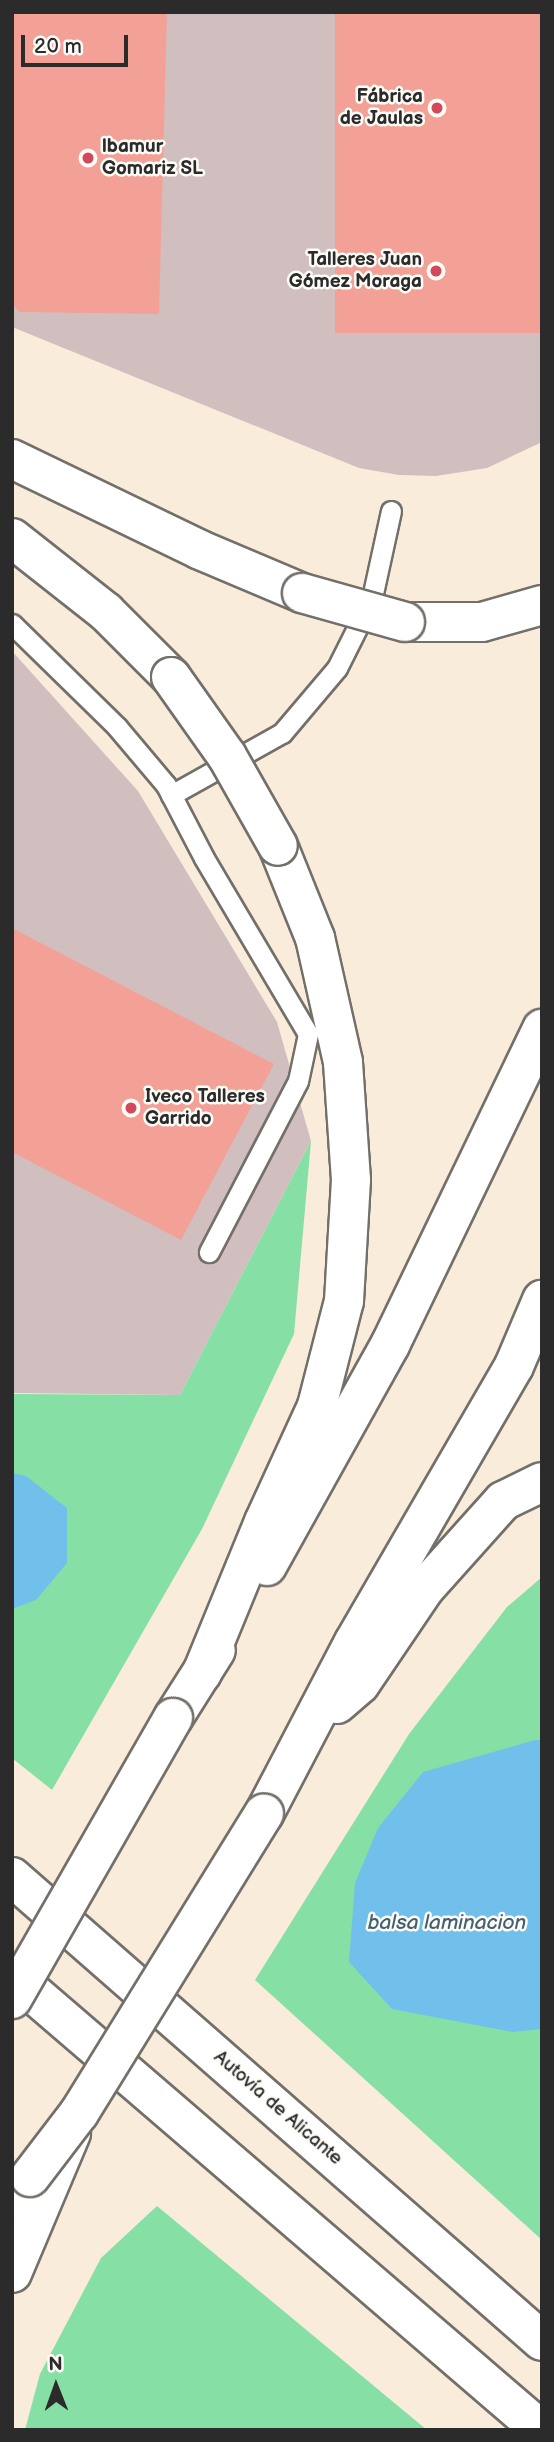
<!DOCTYPE html>
<html>
<head>
<meta charset="utf-8">
<style>
  body { margin:0 }
  #map { position:relative; width:554px; height:2442px; overflow:hidden; background:#f9ecdb; font-family:"Balsamiq Sans",sans-serif }
  div>[style] { position:absolute }
  .industrial>* { inset:0; background:#d1bfbf }
  .green>* { inset:0; background:#86dfa4 }
  .water>* { inset:0; background:#71c0ec }
  .building>* { inset:0; background:#f3a197; transform-origin:0 0 }
  .roads { filter:drop-shadow(2px 0 #736f69) drop-shadow(-2px 0 #736f69) drop-shadow(0 2px #736f69) drop-shadow(0 -2px #736f69) }
  .lane>* { height:19px; margin:-9.5px; padding:0 9.5px; transform-origin:9.5px; border-radius:9.5px; background:#fff }
  .highway>* { height:38px; margin:-19px; padding:0 19px; transform-origin:19px; border-radius:19px; background:#fff }
  .bridges { filter:drop-shadow(2px 0 #736f69) drop-shadow(-2px 0 #736f69) drop-shadow(0 2px #736f69) drop-shadow(0 -2px #736f69) }
  .highway-bridge>* { height:38px; margin:-19px; padding:0 19px; transform-origin:19px; border-radius:19px; background:#fff }
  .dots>* { width:19px; height:19px; translate:-50% -50%; box-sizing:border-box; border:4px solid #fdfcf7; border-radius:50% }
  span { translate:-50% -50%; white-space:nowrap; text-align:center; line-height:1.15; -webkit-text-stroke:5px #fdfcf7; paint-order:stroke }
  .poi-label { font-size:19px; color:#2b2b2b; font-weight:700 }
  .right { translate:-100% -50%; text-align:right }
  .left { translate:0 -50%; text-align:left }
  .street-label { font-size:19px; color:#2b2b2b }
  .water-label { font-size:21px; color:#445f6f; font-style:italic }
  .frame { position:absolute; inset:0; border:14px solid #2b2b2b; pointer-events:none }
  .north { position:absolute; left:21px; top:2351px; width:70px; height:70px; -webkit-text-stroke:5px #fdfcf7; paint-order:stroke; rotate:359deg; font-size:19px; font-weight:700; line-height:28px; text-align:center; color:#2b2b2b }
  .north::after { content:''; display:block; margin:auto; width:24px; height:32px; background:#2b2b2b; clip-path:polygon(50% 0,100% 100%,50% 72%,0 100%) }
  .scale { position:absolute; left:21px; top:35px; width:107px; height:32px; box-sizing:border-box; border:4px solid #2b2b2b; border-top:0; padding-left:9px; font-size:21px; line-height:24px; white-space:nowrap; color:#2b2b2b; -webkit-text-stroke:5px #fdfcf7; paint-order:stroke }
</style>
</head>
<body>
<div id="map">
  <div class="industrial">
    <div style="clip-path:polygon(12px 12px,542px 12px,542px 442px,487px 468px,436px 476px,399px 475px,359px 468px,12px 327px)"></div>
    <div style="clip-path:polygon(12px 651px,138px 791px,277px 1022px,311px 1141px,180px 1395px,12px 1393px)"></div>
  </div>
  <div class="green">
    <div style="clip-path:polygon(311px 1141px,294px 1334px,202px 1529px,52px 1790px,12px 1758px,12px 1394px,180px 1395px)"></div>
    <div style="clip-path:polygon(542px 1577px,542px 2240px,255px 1980px,409px 1734px,507px 1607px)"></div>
    <div style="clip-path:polygon(157px 2206px,427px 2430px,25px 2430px,40px 2374px,101px 2258px)"></div>
  </div>
  <div class="water">
    <div style="clip-path:polygon(12px 1473px,26px 1476px,67px 1508px,67px 1563px,36px 1600px,12px 1609px)"></div>
    <div style="clip-path:polygon(535px 1740px,542px 1740px,542px 2029px,512px 2032px,392px 2009px,349px 1962px,355px 1883px,378px 1828px,423px 1772px)"></div>
  </div>
  <div class="building">
    <div style="clip-path:polygon(12px 12px,167px 12px,159px 314px,19px 312px,12px 303px)"></div>
    <div style="left:335px;top:12px;width:207px;height:321px"></div>
    <div style="clip-path:polygon(12px 928px,274px 1064px,181px 1240px,12px 1152px)"></div>
  </div>
  <div class="roads">
    <div class="lane">
      <div style="left:12px;top:624px;width:147px;rotate:44.4deg"></div>
      <div style="left:117px;top:727px;width:76px;rotate:49.8deg"></div>
      <div style="left:166px;top:785px;width:82px;rotate:62.5deg"></div>
      <div style="left:204px;top:858px;width:204px;rotate:59.4deg"></div>
      <div style="left:308px;top:1034px;width:48px;rotate:102deg"></div>
      <div style="left:298px;top:1081px;width:193px;rotate:117.5deg"></div>
      <div style="left:171px;top:795px;width:127px;rotate:-29.2deg"></div>
      <div style="left:282px;top:733px;width:85px;rotate:-49.8deg"></div>
      <div style="left:337px;top:668px;width:78px;rotate:-63.4deg"></div>
      <div style="left:372px;top:598px;width:89px;rotate:-77.7deg"></div>
    </div>
    <div class="highway">
      <div style="left:12px;top:459px;width:209px;rotate:25.8deg"></div>
      <div style="left:200px;top:550px;width:111px;rotate:22.9deg"></div>
      <div style="left:12px;top:538px;width:120px;rotate:38.2deg"></div>
      <div style="left:106px;top:612px;width:92px;rotate:45deg"></div>
      <div style="left:405px;top:622px;width:77px"></div>
      <div style="left:482px;top:622px;width:62px;rotate:-15.8deg"></div>
      <div style="left:267px;top:1566px;width:253px;rotate:-60.9deg"></div>
      <div style="left:390px;top:1345px;width:351px;rotate:-64.3deg"></div>
      <div style="left:202px;top:1673px;width:163px;rotate:-67.7deg"></div>
      <div style="left:264px;top:1522px;width:128px;rotate:-65.4deg"></div>
      <div style="left:317px;top:1406px;width:108px;rotate:-75.6deg"></div>
      <div style="left:344px;top:1301px;width:121px;rotate:-86.7deg"></div>
      <div style="left:351px;top:1180px;width:118px;rotate:-93.9deg"></div>
      <div style="left:343px;top:1062px;width:127px;rotate:-102.7deg"></div>
      <div style="left:315px;top:938px;width:99px;rotate:-111.9deg"></div>
      <div style="left:337px;top:1704px;width:30px;rotate:-41deg"></div>
      <div style="left:360px;top:1684px;width:116px;rotate:-55.9deg"></div>
      <div style="left:425px;top:1588px;width:117px;rotate:-48.1deg"></div>
      <div style="left:503px;top:1501px;width:43px;rotate:-26deg"></div>
      <div style="left:173px;top:1718px;width:80px;rotate:-57.7deg"></div>
      <div style="left:264px;top:1814px;width:194px;rotate:-62.4deg"></div>
      <div style="left:354px;top:1642px;width:319px;rotate:-59.9deg"></div>
      <div style="left:514px;top:1366px;width:72px;rotate:-67deg"></div>
      <div style="left:12px;top:1877px;width:704px;rotate:41.2deg"></div>
      <div style="left:12px;top:1975px;width:698px;rotate:40.7deg"></div>
      <div style="left:12px;top:2200px;width:29px;rotate:-52deg"></div>
      <div style="left:12px;top:2273px;width:152px;rotate:-67.1deg"></div>
    </div>
  </div>
  <div class="bridges">
    <div class="highway-bridge">
      <div style="left:302px;top:593px;width:107px;rotate:15.7deg"></div>
      <div style="left:171px;top:677px;width:97px;rotate:54.7deg"></div>
      <div style="left:227px;top:756px;width:103px;rotate:60.5deg"></div>
      <div style="left:12px;top:1999px;width:324px;rotate:-60.2deg"></div>
      <div style="left:30px;top:2177px;width:81px;rotate:-52.6deg"></div>
      <div style="left:79px;top:2113px;width:352px;rotate:-58.3deg"></div>
    </div>
  </div>
  <div class="dots">
    <div style="left:437px;top:108px;background:#d1495b"></div>
    <div style="left:88px;top:158px;background:#d1495b"></div>
    <div style="left:436px;top:271px;background:#d1495b"></div>
    <div style="left:131px;top:1108px;background:#d1495b"></div>
  </div>
  <div class="poi-label">
    <span class="right" style="left:423px;top:108px">Fábrica<br>de Jaulas</span>
    <span class="left" style="left:102px;top:158px">lbamur<br>Gomariz SL</span>
    <span class="right" style="left:422px;top:271px">Talleres Juan<br>Gómez Moraga</span>
    <span class="left" style="left:145px;top:1108px">Iveco Talleres<br>Garrido</span>
  </div>
  <div class="street-label">
    <span style="left:278px;top:2108px;rotate:41deg">Autovía de Alicante</span>
  </div>
  <div class="water-label">
    <span style="left:447px;top:1923px">balsa laminacion</span>
  </div>
  <div class="frame"></div>
  <div class="north">N</div>
  <div class="scale">20 m</div>
</div>
</body>
</html>
